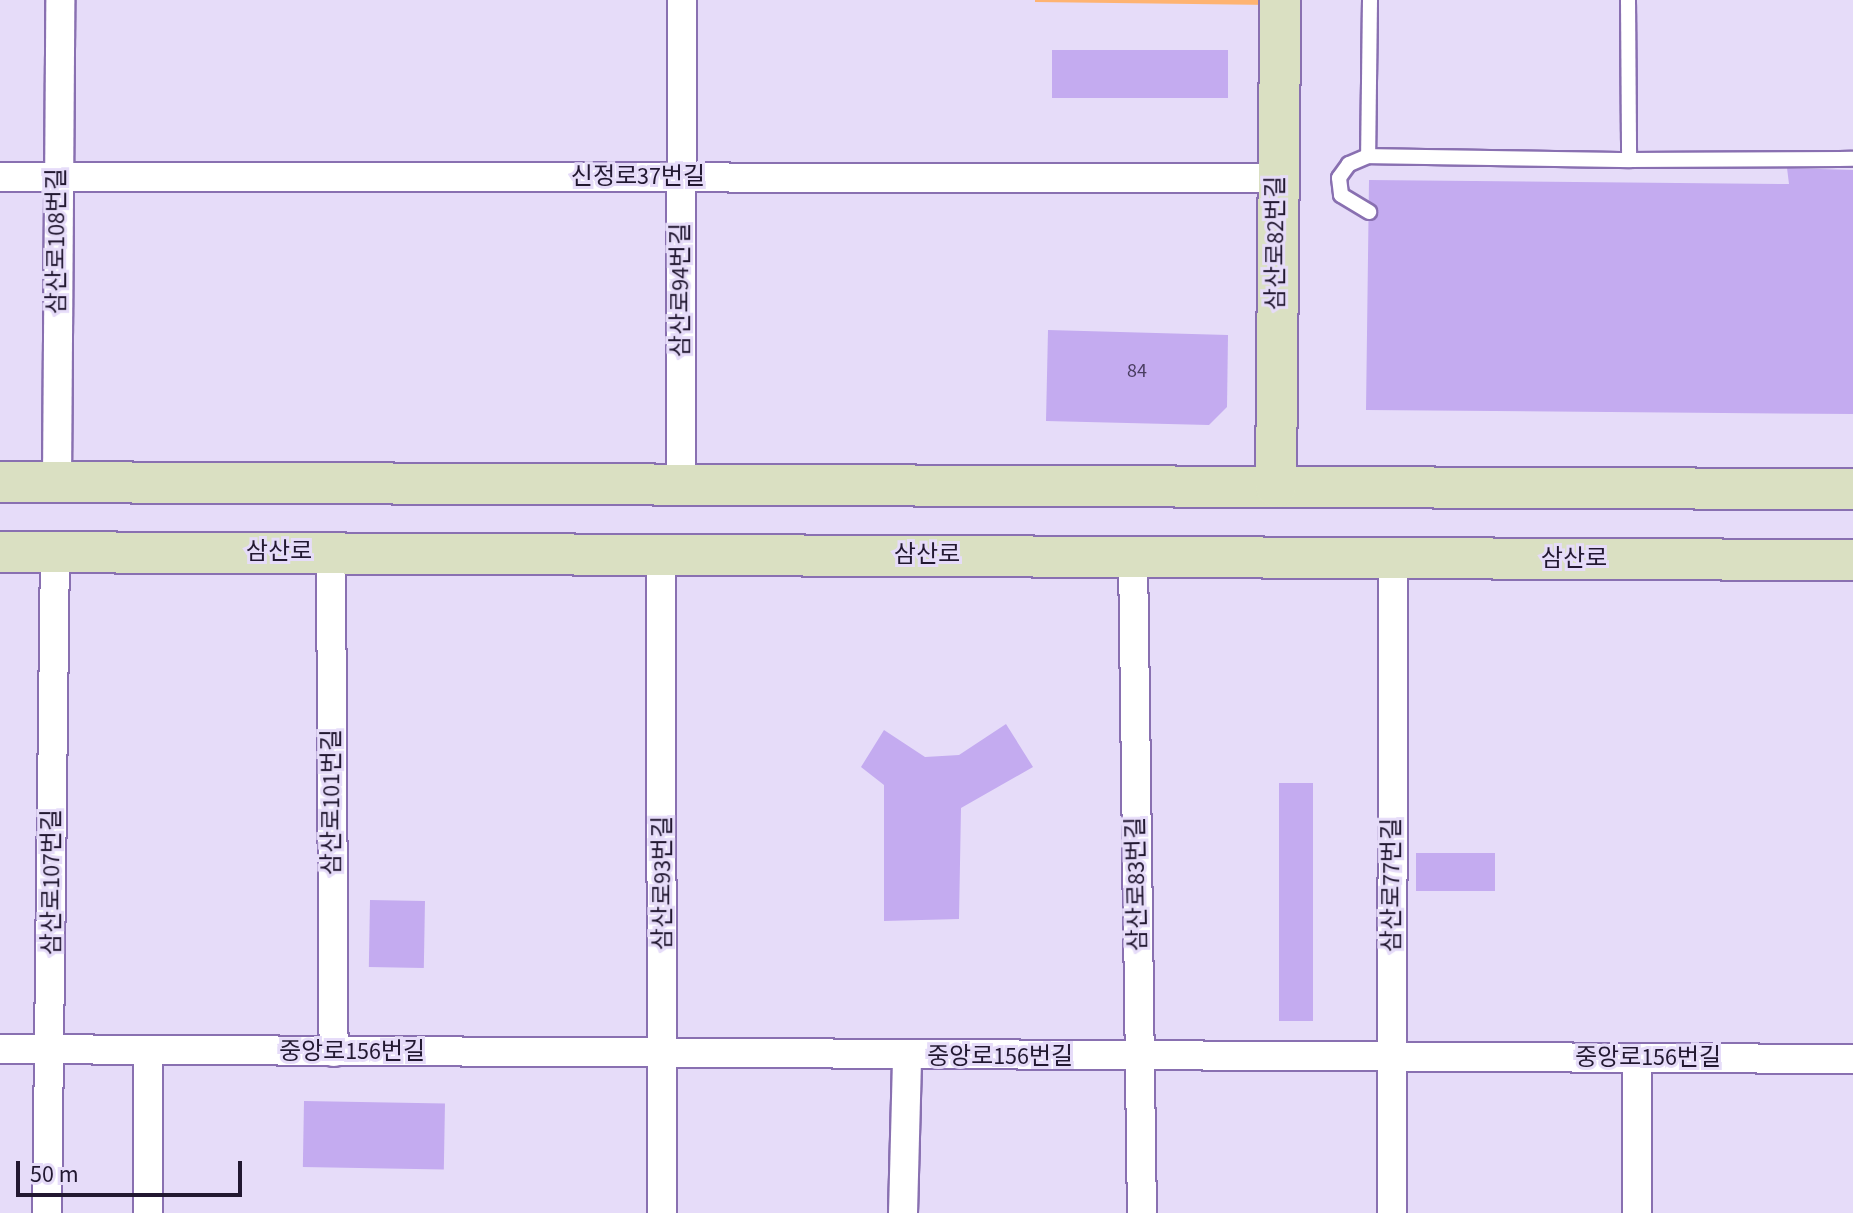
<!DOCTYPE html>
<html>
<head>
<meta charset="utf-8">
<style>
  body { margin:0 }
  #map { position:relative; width:1853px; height:1213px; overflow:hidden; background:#e6dcf9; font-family:"Source Sans 3","Noto Sans KR",sans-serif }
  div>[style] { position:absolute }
  .green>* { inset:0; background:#feb372 }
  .building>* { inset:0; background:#c4abf0; transform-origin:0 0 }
  .roads { filter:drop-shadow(2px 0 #8970b1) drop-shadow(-2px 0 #8970b1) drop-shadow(0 2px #8970b1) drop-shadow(0 -2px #8970b1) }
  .lane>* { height:14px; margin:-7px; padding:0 7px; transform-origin:7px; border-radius:7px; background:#fff }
  .street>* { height:28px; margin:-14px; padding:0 14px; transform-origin:14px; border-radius:14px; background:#fff }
  .secondary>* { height:40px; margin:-20px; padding:0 20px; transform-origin:20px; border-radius:20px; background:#dae0c2 }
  span { translate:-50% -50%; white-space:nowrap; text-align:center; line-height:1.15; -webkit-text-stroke:6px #e6dcf9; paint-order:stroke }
  .number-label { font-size:20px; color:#4a3d61 }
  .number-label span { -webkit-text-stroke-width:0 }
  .street-label { font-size:24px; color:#221831 }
  .scale { position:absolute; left:16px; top:1161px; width:226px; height:36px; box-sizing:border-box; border:4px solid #221831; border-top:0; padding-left:10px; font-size:24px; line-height:28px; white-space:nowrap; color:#221831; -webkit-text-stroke:6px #e6dcf9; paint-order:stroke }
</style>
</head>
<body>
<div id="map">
  <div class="green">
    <div style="clip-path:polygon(1035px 0,1280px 0,1280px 5px,1035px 2px)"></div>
  </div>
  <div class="building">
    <div style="left:1052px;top:50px;width:176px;height:48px"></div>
    <div style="clip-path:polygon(1787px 168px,1853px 170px,1853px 414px,1366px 410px,1369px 180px,1789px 184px)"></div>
    <div style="clip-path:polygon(1048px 330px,1228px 335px,1227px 407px,1209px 425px,1046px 421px)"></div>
    <div style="clip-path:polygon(1006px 724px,1033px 767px,961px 808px,959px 919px,884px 921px,884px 785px,861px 767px,884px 730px,925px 757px,959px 755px)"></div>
    <div style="left:1279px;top:783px;width:34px;height:238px"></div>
    <div style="left:1416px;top:853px;width:79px;height:38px"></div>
    <div style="left:370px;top:900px;width:55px;height:67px;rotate:1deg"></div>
    <div style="left:304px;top:1101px;width:141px;height:66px;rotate:1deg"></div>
  </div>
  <div class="roads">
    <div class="lane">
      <div style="left:1370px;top:0;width:156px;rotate:90.7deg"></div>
      <div style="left:1368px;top:156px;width:261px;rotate:0.9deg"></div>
      <div style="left:1628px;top:0;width:160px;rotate:89.6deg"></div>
      <div style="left:1629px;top:160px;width:224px;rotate:-0.3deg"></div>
      <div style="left:1368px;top:156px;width:21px;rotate:157deg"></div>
      <div style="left:1349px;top:164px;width:17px;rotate:126deg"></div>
      <div style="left:1339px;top:178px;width:17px;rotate:83deg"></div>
      <div style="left:1341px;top:195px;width:33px;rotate:31deg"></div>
    </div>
    <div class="street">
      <div style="left:0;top:177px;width:1276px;rotate:0.04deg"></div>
      <div style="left:57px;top:482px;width:482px;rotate:-89.6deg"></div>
      <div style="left:681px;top:484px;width:484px;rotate:-89.9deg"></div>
      <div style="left:331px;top:553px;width:499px;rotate:89.7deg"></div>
      <div style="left:661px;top:553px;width:660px;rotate:89.91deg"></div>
      <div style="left:1133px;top:556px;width:657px;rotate:89.22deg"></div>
      <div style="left:0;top:1049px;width:1853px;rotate:0.31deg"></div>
      <div style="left:148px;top:1051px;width:162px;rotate:90deg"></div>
      <div style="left:47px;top:1213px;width:661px;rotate:-89.31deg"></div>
      <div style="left:903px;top:1213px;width:157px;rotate:-88.5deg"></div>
      <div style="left:1392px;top:1213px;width:655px;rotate:-89.91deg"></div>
      <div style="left:1637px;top:1213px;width:155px;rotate:-90deg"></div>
    </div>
    <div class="secondary">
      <div style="left:0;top:482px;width:1853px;rotate:0.22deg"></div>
      <div style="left:1276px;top:487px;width:487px;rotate:-89.5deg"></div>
      <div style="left:0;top:552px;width:1853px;rotate:0.25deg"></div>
    </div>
  </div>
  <div class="number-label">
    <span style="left:1137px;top:371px">84</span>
  </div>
  <div class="street-label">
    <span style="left:638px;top:177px">신정로37번길</span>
    <span style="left:57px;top:241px;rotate:-90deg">삼산로108번길</span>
    <span style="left:1276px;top:243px;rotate:-90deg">삼산로82번길</span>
    <span style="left:681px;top:290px;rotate:-90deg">삼산로94번길</span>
    <span style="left:279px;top:552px">삼산로</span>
    <span style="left:927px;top:555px">삼산로</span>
    <span style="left:1574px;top:559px">삼산로</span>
    <span style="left:332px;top:802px;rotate:-90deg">삼산로101번길</span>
    <span style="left:52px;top:882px;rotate:-90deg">삼산로107번길</span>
    <span style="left:663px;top:883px;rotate:-90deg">삼산로93번길</span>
    <span style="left:1137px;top:884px;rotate:-91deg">삼산로83번길</span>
    <span style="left:1392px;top:885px;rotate:-90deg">삼산로77번길</span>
    <span style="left:352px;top:1052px">중앙로156번길</span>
    <span style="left:1000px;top:1057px">중앙로156번길</span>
    <span style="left:1648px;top:1058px">중앙로156번길</span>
  </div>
  <div class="scale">50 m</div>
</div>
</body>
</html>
